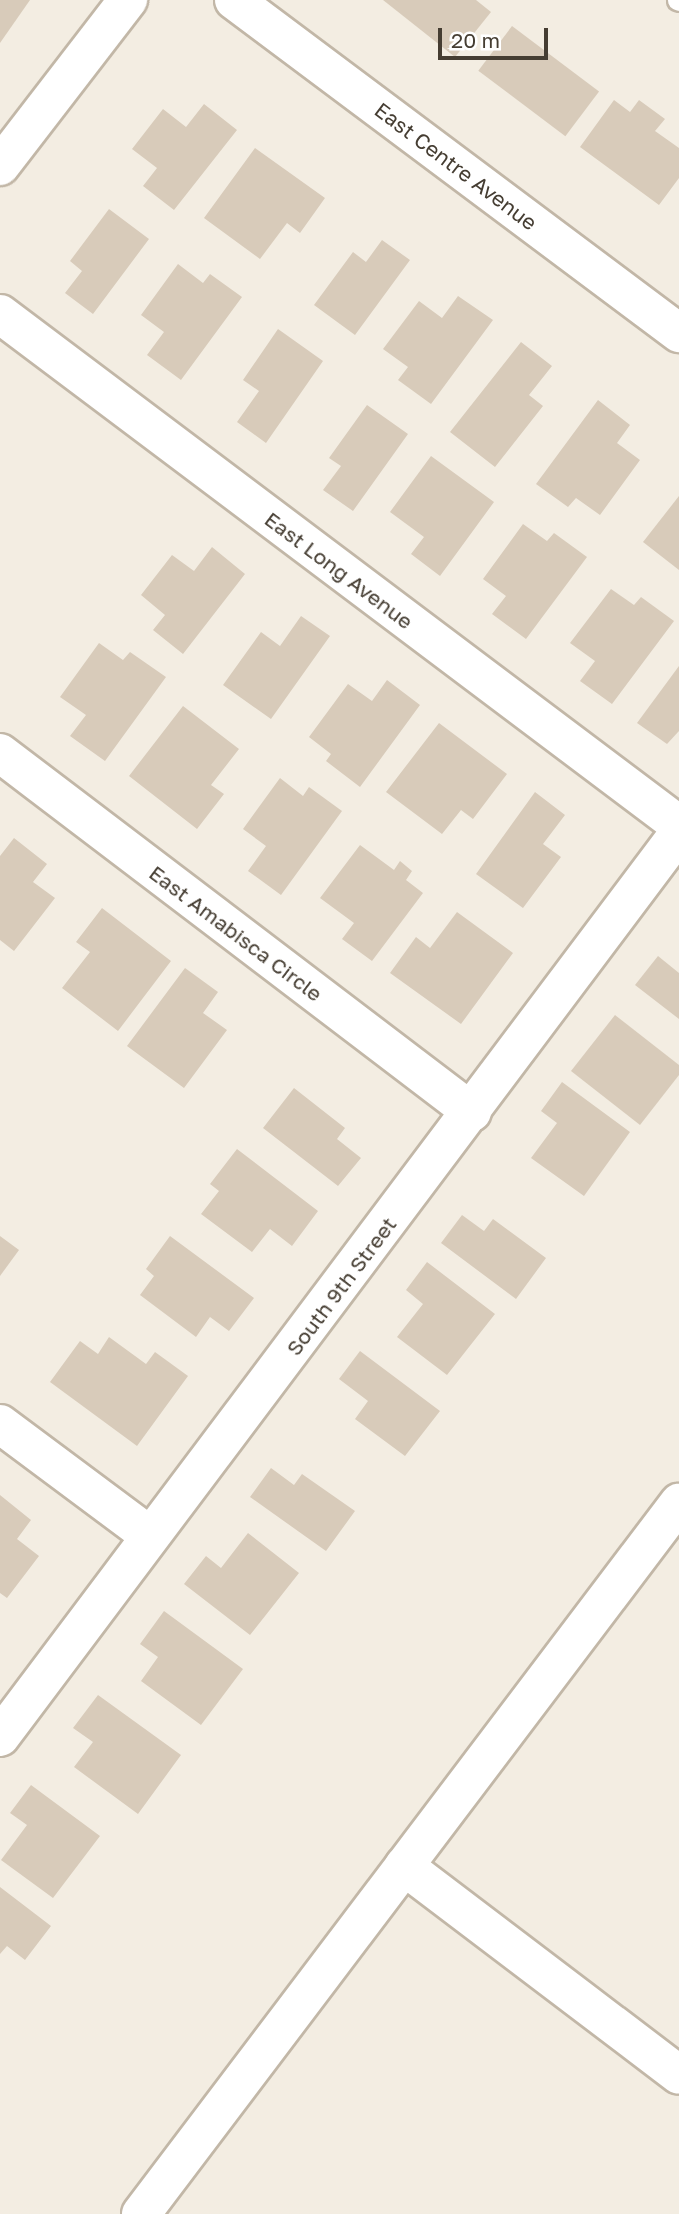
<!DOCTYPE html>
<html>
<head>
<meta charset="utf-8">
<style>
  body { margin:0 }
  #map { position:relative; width:679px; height:2214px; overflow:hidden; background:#f3ede2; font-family:"Golos Text",sans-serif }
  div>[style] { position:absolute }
  .building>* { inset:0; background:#d8cbba; transform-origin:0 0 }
  .roads { filter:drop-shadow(2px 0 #c2b7a7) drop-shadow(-2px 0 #c2b7a7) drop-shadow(0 2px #c2b7a7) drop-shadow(0 -2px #c2b7a7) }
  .service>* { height:19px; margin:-9.5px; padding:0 9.5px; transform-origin:9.5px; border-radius:9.5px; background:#fff }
  .minor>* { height:38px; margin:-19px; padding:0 19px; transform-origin:19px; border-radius:19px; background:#fff }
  span { translate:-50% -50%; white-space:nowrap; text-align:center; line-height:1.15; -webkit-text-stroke:6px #fff; paint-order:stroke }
  .street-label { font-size:21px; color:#453d32 }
  .scale { position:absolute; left:438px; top:28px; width:110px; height:32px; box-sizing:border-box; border:4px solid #453d32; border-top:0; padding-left:9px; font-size:21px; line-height:24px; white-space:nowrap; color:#453d32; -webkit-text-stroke:5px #fff; paint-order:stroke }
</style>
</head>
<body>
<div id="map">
  <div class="building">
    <div style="clip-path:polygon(0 0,30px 0,0 43px)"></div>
    <div style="clip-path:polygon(383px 0,476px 0,491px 12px,455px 57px)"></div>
    <div style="left:512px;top:26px;width:109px;height:56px;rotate:37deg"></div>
    <div style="clip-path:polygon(614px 100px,630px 112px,639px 100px,665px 119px,655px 131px,679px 148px,679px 178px,659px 205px,580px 147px)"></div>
    <div style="clip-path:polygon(204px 104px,237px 130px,174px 210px,143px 186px,157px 168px,132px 149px,163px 109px,186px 127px)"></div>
    <div style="clip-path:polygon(255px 148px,325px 198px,300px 233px,287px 223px,260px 259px,204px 218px)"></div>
    <div style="clip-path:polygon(109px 209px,149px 239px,93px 314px,65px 293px,82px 271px,70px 261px)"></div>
    <div style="clip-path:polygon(382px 240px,410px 260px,355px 335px,314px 305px,353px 252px,366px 262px)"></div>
    <div style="clip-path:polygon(178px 264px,203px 283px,210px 274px,242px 297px,181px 380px,147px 355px,164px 332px,141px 315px)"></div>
    <div style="clip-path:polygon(458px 296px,493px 320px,431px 404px,398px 380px,408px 367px,383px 349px,419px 301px,442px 318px)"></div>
    <div style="clip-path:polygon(278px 329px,323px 361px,266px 443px,237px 422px,259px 391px,243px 380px)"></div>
    <div style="clip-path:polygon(521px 342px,552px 366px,529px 395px,543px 406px,495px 467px,450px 432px)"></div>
    <div style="clip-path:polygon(598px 400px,630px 425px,617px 443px,640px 460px,600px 515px,576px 498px,568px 507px,536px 484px)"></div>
    <div style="clip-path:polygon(367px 405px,408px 434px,353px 511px,323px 490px,341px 466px,329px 458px)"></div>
    <div style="clip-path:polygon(431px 456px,494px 502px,440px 576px,411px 554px,424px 537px,390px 512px)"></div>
    <div style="clip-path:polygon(679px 496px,679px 570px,643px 542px)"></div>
    <div style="clip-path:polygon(523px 524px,547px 541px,554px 533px,587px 557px,526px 639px,492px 614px,506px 596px,483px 579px)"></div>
    <div style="clip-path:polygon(212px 547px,245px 574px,183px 654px,153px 630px,165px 615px,141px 595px,172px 555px,194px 571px)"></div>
    <div style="clip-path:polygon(611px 589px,634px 605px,641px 597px,674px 621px,612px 704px,580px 681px,595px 661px,570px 643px)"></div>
    <div style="clip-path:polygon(301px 616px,330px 636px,271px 719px,223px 685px,261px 632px,280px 646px)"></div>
    <div style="clip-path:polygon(99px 643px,123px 660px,130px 652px,166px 677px,105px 761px,70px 736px,86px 715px,60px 697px)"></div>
    <div style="clip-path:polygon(679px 666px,679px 731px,667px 744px,637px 723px)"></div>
    <div style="clip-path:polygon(387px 680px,420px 705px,360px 787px,326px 761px,331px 754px,309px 737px,348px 684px,372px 701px)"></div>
    <div style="clip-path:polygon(183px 706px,239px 749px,211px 785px,224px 794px,197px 829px,129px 776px)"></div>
    <div style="clip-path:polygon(439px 723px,507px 774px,473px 819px,461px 810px,442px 834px,386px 792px)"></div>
    <div style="clip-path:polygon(280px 778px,303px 796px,309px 787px,342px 811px,281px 895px,248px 871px,266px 846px,243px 829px)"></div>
    <div style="clip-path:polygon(535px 792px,565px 815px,543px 844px,561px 857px,523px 908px,476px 874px)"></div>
    <div style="clip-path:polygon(14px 838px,47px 864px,33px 882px,55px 898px,14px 951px,0 940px,0 856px)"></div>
    <div style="clip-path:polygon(360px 845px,394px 870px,400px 861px,412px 871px,406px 880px,423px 893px,372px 961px,342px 939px,354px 923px,320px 898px)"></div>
    <div style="clip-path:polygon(102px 908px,171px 961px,118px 1031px,62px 988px,90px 952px,76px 942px)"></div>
    <div style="clip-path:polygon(457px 912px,513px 953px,461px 1024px,390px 973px,416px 937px,430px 948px)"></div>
    <div style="clip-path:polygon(658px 956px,679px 973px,679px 1019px,635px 985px)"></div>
    <div style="clip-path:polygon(185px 968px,218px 992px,203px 1013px,227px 1030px,184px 1088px,127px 1046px)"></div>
    <div style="clip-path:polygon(615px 1015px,679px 1065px,679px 1075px,640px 1125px,571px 1071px)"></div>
    <div style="clip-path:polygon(562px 1082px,630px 1132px,584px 1196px,531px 1158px,557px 1123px,541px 1111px)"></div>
    <div style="clip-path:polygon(294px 1088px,345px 1128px,337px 1139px,361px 1158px,338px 1186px,263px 1128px)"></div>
    <div style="clip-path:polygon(237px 1149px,318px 1211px,292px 1246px,270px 1229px,252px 1252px,201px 1214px,219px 1191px,210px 1184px)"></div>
    <div style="clip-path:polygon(462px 1215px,484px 1231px,493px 1219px,546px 1258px,516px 1299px,441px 1243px)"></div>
    <div style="clip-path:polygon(0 1236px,19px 1250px,0 1276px)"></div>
    <div style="clip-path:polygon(170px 1236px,254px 1298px,229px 1331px,210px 1317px,196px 1337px,140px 1295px,154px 1276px,146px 1269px)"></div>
    <div style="clip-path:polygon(427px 1262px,495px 1314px,447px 1375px,397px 1337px,423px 1304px,406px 1290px)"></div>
    <div style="clip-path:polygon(109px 1337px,146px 1364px,155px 1352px,188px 1376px,137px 1446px,50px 1382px,80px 1341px,98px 1354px)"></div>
    <div style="clip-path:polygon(360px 1351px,440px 1411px,405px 1456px,355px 1419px,368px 1401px,339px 1379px)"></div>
    <div style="clip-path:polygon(271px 1468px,294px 1485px,302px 1474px,355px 1511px,326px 1551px,250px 1497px)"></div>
    <div style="clip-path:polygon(0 1495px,31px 1520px,17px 1539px,39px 1556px,7px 1598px,0 1593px)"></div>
    <div style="clip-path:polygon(248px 1533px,299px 1573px,250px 1635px,184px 1584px,206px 1556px,221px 1568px)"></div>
    <div style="clip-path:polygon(164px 1611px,243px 1669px,201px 1725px,141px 1681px,158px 1657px,140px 1644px)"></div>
    <div style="clip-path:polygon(98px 1695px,181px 1755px,138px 1814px,74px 1767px,93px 1742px,73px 1728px)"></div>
    <div style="clip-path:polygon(31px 1785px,100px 1836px,53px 1898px,1px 1860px,27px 1825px,10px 1813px)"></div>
    <div style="clip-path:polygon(0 1887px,51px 1926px,25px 1960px,7px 1946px,0 1954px)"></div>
  </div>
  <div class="roads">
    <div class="service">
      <div style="left:677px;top:0;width:2px;rotate:27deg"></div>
    </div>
    <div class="minor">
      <div style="left:234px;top:0;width:556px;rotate:36.81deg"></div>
      <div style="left:0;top:166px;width:210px;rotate:-52.4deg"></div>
      <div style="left:0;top:314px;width:850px;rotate:36.96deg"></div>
      <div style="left:0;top:753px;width:593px;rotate:37.26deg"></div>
      <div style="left:0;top:1424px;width:187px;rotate:36.7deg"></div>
      <div style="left:0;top:1737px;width:1131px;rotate:-53.09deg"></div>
      <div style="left:404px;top:1866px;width:345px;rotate:37.2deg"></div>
      <div style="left:141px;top:2214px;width:892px;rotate:-52.89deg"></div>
    </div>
  </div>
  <div class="street-label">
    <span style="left:456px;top:166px;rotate:37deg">East Centre Avenue</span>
    <span style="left:339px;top:570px;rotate:37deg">East Long Avenue</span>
    <span style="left:236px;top:933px;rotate:37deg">East Amabisca Circle</span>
    <span style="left:341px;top:1286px;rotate:-53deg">South 9th Street</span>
  </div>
  <div class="scale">20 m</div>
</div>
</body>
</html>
